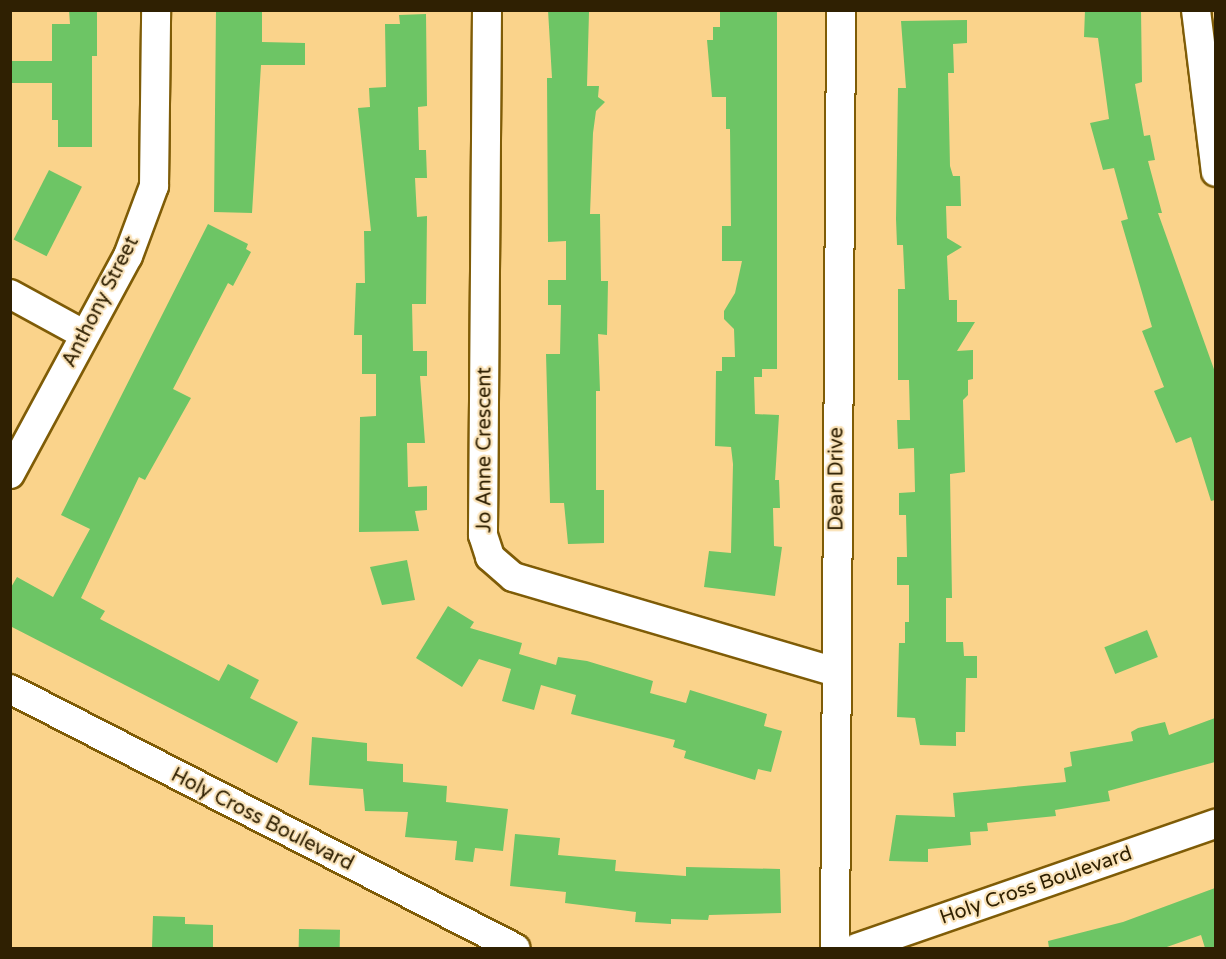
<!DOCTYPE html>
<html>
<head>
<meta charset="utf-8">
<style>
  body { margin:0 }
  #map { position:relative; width:1226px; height:959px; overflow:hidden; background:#fad38b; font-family:"Varela Round",sans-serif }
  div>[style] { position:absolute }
  .building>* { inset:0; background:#6dc565; transform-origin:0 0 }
  .roads { filter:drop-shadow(2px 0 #7f5c07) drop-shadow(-2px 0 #7f5c07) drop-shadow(0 2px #7f5c07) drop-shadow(0 -2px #7f5c07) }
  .minor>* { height:28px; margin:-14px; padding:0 14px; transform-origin:14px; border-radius:14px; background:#fff }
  span { translate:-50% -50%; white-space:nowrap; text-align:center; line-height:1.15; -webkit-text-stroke:4.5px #fae3b9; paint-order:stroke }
  .street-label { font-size:20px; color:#2f2002 }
  .frame { position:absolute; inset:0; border:12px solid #2f2002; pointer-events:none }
</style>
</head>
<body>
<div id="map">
  <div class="building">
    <div style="clip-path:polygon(69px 10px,97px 10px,97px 56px,92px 56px,92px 147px,58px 147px,58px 120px,52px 120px,52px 83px,10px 83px,10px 61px,52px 61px,52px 24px,70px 24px)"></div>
    <div style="clip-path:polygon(216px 10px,262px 10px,262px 42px,305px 43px,305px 65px,261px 65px,252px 213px,214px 212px)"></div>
    <div style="clip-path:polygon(548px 10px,589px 12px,587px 86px,599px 86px,598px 97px,605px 102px,596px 111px,593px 133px,590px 214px,600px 214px,601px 281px,608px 281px,607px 335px,598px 334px,600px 391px,596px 391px,596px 490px,604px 490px,604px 543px,568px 544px,564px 503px,550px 503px,546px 354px,560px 354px,561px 305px,548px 305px,548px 280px,566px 280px,566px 241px,548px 242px,547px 78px,552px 78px)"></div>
    <div style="clip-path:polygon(1085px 10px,1141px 10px,1142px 82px,1135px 84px,1144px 136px,1150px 135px,1155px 160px,1148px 161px,1162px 213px,1158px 213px,1215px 372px,1215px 500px,1211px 501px,1191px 437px,1176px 443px,1154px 391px,1164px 387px,1142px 331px,1152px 327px,1121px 221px,1128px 219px,1114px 168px,1103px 170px,1090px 123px,1109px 119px,1098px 38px,1084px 37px)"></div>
    <div style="clip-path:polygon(777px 11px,777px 369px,762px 369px,762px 377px,754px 377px,755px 414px,779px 415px,775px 480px,779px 480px,780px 508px,773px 508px,774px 546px,782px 547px,775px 596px,704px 587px,709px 551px,731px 553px,733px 464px,731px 447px,715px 446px,716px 371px,722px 371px,722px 357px,735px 357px,734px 329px,724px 319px,724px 311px,735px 293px,742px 261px,722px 261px,722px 226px,731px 226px,730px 129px,726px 129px,726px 97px,712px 97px,707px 40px,713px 40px,713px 27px,720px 27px,720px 12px)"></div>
    <div style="clip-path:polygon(426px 14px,427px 106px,418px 107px,419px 150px,426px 150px,427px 178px,415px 178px,417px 217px,427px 216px,426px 304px,412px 304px,413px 351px,427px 351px,427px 376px,420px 376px,425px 443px,407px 443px,408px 487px,427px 486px,427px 510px,415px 511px,419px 531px,359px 532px,360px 417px,376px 416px,376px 374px,362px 374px,362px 335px,354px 335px,356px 283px,365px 283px,364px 231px,371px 231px,358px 108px,370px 107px,369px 88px,386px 87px,385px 24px,400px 24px,399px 15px)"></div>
    <div style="clip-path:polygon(967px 20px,967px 43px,953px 44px,954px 73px,948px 73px,950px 166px,953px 176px,960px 176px,961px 206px,946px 206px,947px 238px,962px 247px,947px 256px,949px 300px,957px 300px,957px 322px,975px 322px,957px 351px,973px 350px,973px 379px,968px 380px,968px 395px,963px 400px,965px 472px,950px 474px,952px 598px,946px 598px,946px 642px,963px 642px,964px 656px,977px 656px,977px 678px,966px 678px,965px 732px,956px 732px,956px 746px,920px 745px,915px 718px,897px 717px,899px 643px,905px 643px,905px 622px,909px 622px,909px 585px,897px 585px,897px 557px,907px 557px,906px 515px,899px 515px,899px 493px,915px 492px,914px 448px,898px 449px,897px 420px,910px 420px,909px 380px,898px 380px,898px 289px,905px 289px,903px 245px,897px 245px,896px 219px,898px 88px,906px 88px,901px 21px)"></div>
    <div style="left:49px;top:170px;width:37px;height:78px;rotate:27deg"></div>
    <div style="clip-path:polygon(208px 224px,248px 244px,246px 249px,251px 252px,233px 286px,228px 283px,173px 389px,191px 398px,145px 480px,139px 477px,81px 598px,105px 611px,100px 619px,219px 681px,228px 664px,259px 680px,250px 698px,298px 722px,277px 763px,10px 626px,10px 589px,17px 577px,53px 597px,90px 529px,61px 515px)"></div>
    <div style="clip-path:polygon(407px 560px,415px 600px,382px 605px,370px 567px)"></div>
    <div style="clip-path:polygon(448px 606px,474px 622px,470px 628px,522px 643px,519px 654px,556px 665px,558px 657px,587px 661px,653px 681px,650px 693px,686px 703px,690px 690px,767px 714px,764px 726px,782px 731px,771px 772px,758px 769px,755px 780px,684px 758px,686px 751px,673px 747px,675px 740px,571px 714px,576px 695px,541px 685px,534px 710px,502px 701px,511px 669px,479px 659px,462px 687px,416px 658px)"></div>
    <div style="left:1147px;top:630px;width:29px;height:46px;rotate:68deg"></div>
    <div style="clip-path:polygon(1215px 718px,1215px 762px,1108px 791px,1110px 801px,1055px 810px,1056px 816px,987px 823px,988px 831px,970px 832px,971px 845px,928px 849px,928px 862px,889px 861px,896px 815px,955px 817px,953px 793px,1066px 782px,1064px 768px,1072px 766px,1070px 752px,1133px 741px,1131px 732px,1138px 728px,1165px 722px,1169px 735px)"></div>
    <div style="clip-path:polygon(312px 737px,367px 743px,367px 761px,403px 764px,403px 782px,447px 786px,446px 802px,508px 809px,503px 851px,475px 848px,473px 862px,455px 860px,457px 841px,405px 837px,408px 812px,365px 811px,363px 789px,309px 785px)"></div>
    <div style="clip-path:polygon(515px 834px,560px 838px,558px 855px,616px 860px,615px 871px,686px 876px,686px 867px,780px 869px,781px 913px,709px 915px,708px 920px,671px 919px,671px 924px,635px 922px,636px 912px,565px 903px,566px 892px,510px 886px)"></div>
    <div style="clip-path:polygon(1215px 888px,1215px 948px,1205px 948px,1201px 935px,1164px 948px,1049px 948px,1048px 941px,1123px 922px)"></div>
    <div style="clip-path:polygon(153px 916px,185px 917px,185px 924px,213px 925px,213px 948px,152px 948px)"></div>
    <div style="left:299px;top:929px;width:41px;height:19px;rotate:1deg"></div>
  </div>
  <div class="roads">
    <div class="minor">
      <div style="left:487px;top:10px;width:525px;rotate:90.44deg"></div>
      <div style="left:483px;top:535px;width:23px;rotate:72deg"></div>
      <div style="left:490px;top:557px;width:30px;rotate:41deg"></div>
      <div style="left:513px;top:577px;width:337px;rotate:16.4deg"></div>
      <div style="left:1196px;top:10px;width:163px;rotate:83deg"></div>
      <div style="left:10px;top:294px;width:85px;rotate:28.7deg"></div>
      <div style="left:10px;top:474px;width:248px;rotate:-61.6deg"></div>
      <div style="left:128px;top:256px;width:75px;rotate:-69.6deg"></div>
      <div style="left:154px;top:186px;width:176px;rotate:-89.3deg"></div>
      <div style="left:10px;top:689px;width:568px;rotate:27.15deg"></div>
      <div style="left:835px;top:948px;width:938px;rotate:-89.63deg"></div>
      <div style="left:857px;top:948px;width:380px;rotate:-19.1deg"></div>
    </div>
  </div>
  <div class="street-label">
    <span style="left:101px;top:302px;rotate:-63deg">Anthony Street</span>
    <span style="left:485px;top:450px;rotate:-90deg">Jo Anne Crescent</span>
    <span style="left:837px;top:479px;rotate:-90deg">Dean Drive</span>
    <span style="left:262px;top:820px;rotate:27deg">Holy Cross Boulevard</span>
    <span style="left:1036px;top:886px;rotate:-19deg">Holy Cross Boulevard</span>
  </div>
  <div class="frame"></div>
</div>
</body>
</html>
